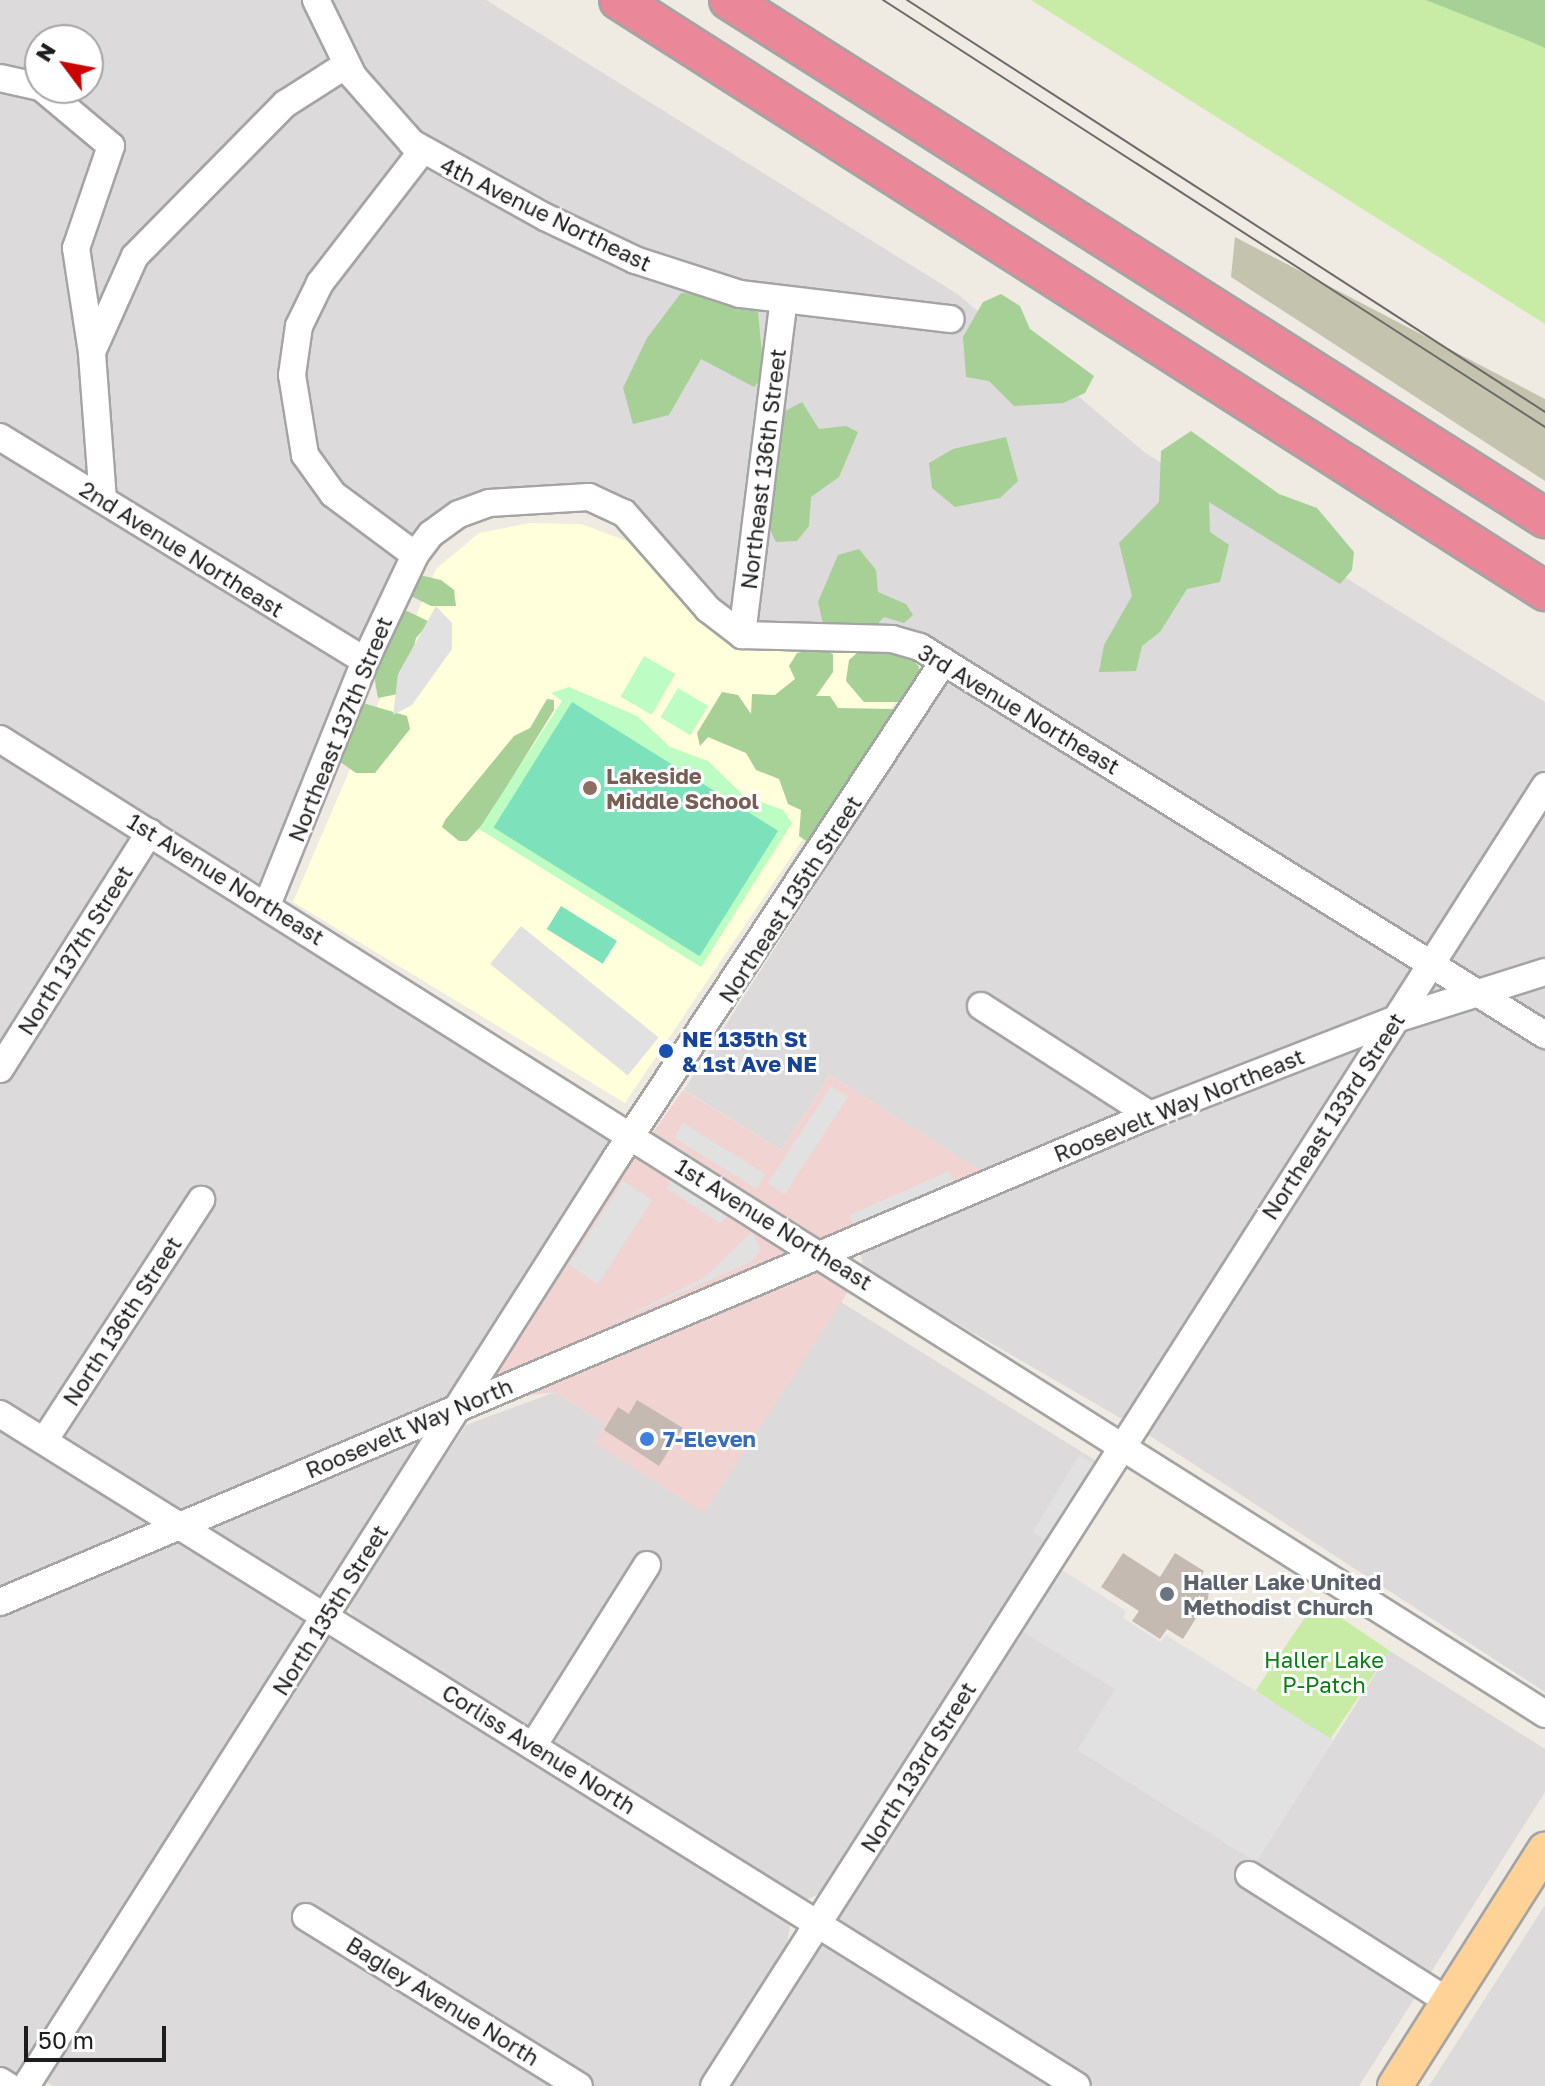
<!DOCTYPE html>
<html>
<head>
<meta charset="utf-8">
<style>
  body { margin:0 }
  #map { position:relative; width:1545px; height:2086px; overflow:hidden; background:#efebe3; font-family:"Golos Text",sans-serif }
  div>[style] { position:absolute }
  .residential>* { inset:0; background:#dcdada }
  .commercial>* { inset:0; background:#f1d3d1 }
  .education>* { inset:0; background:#ffffdc }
  .construction>* { inset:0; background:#c4c4ae }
  .grass>* { inset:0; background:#c8eca6; transform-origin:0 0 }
  .forest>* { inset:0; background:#a6d096 }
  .park>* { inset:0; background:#bdfcc3; transform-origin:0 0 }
  .pitch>* { inset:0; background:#7de2bc; transform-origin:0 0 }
  .parking>* { inset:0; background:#e1e1e1; transform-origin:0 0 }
  .building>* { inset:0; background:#c4bab2 }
  .roads { filter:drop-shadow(2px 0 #a4a4a4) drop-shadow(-2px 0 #a4a4a4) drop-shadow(0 2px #a4a4a4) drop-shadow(0 -2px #a4a4a4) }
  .minor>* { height:26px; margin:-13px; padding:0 13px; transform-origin:13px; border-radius:13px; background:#fff }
  .major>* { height:34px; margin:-17px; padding:0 17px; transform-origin:17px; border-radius:17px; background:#ffd398 }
  .highway>* { height:38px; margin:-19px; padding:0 19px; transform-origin:19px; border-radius:19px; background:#ea8798 }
  .tram>* { height:2px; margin:-1px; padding:0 1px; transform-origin:1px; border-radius:1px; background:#6b6b6b }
  .dots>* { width:22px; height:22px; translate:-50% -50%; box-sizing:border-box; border:4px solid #fff; border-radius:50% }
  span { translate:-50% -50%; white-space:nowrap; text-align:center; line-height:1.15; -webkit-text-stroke:6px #fff; paint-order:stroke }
  .street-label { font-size:22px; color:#1d1d1d }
  .education-label { font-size:22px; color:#785e54; font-weight:700 }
  .left { translate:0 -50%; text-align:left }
  .transit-label { font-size:22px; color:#164399; font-weight:700 }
  .shop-label { font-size:22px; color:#366cbe; font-weight:700 }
  .worship-label { font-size:22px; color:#5b616d; font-weight:700 }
  .park-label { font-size:22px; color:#078012 }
  .north { position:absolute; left:24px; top:24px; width:80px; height:80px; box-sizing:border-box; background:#fff; border:2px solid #a5a5a5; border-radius:50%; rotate:302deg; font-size:22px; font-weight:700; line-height:32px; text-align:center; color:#1d1d1d }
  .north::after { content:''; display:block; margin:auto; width:28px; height:36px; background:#cb0200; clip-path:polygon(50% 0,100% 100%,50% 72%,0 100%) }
  .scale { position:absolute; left:24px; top:2026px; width:142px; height:36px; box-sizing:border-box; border:4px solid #1d1d1d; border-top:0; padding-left:10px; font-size:24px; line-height:28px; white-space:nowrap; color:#1d1d1d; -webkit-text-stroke:6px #fff; paint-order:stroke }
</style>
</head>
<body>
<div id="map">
  <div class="residential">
    <div style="clip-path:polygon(evenodd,0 0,486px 0,959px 295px,1144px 452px,1545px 702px,1545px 1035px,920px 647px,759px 640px,636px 524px,549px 496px,431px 534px,267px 905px,615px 1142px,13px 2086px,0 2086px,0 0,40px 40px,88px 40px,88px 88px,40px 88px,40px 40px)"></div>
    <div style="clip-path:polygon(948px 678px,1545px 1041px,1545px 1692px,1141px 1430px,863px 1269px,861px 1253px,869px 1245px,1012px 1191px,830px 1075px,781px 1150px,684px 1090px)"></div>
    <div style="clip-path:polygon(841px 1302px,1098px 1462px,844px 1863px,820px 1893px,802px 1902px,356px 1622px,348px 1604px,466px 1425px,555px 1392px,605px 1424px,595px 1443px)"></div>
    <div style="clip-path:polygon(1017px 1628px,1116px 1689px,1078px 1750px,1256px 1862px,1390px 1651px,1545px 1749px,1545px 1792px,1359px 2086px,1094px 2086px,832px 1920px)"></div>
    <div style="clip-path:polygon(335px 1635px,791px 1921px,785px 1955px,700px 2086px,53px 2086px,41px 2078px,326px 1637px)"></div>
    <div style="clip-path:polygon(1545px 1905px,1545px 2086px,1429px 2086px)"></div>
    <div style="clip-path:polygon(818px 1943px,825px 1943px,1054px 2086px,723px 2086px)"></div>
  </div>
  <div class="commercial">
    <div style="clip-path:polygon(830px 1075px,997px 1181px,820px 1254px,857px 1278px,704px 1513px,594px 1443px,605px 1424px,555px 1392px,459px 1405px,683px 1090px,781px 1150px)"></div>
  </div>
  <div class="education">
    <div style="clip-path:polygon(530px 523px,581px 524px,635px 544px,709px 622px,862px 647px,915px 673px,625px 1103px,293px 902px,436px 569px,479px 533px)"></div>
  </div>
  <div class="construction">
    <div style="clip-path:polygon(1235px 237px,1545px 399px,1545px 481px,1231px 277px)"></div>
  </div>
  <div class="grass">
    <div style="clip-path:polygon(1031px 0,1545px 0,1545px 324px)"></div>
    <div style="left:1316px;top:1601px;width:89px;height:108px;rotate:34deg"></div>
  </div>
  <div class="forest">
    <div style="clip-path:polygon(1426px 0,1545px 0,1545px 48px,1522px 38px)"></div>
    <div style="clip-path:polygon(681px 293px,716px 295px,758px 312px,764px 376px,754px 387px,701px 359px,669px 415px,633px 424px,623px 388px,647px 338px)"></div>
    <div style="clip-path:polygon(1001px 294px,1020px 306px,1030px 329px,1094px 376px,1085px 393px,1063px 403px,1014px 406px,989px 381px,966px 377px,963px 337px,983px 302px)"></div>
    <div style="clip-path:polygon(802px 402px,819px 429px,846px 426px,858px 432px,839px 477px,811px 497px,809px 526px,797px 541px,776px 542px,764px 518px,771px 473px,785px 411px)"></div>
    <div style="clip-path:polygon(1191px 431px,1279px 494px,1317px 508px,1354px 552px,1352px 570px,1340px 584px,1209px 502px,1210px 532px,1229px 545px,1220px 582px,1187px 589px,1160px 632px,1142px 646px,1136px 671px,1099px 672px,1104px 645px,1132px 596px,1119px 543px,1159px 502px,1161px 451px)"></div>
    <div style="clip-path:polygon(1006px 437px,1018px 481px,1000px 498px,955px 507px,932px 488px,929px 463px,953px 449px)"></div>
    <div style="clip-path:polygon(859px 549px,876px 570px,878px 592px,906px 604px,913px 615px,904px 623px,884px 617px,872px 630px,824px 628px,818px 602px,838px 555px)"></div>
    <div style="clip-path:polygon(415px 574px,441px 580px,454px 590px,456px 606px,431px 606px,411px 596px,407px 584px)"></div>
    <div style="clip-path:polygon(407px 611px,430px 622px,416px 638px,403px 693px,378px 698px,373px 671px,398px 614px)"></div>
    <div style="clip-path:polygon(866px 645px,902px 647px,919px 667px,917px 691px,900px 702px,864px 702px,846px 681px,849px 660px)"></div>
    <div style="clip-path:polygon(817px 648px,833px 654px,833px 672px,816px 696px,830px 696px,838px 708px,894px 709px,901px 720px,809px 843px,799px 836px,801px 810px,788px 804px,779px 779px,756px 770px,746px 753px,708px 737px,700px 746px,697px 733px,722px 692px,738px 695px,751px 714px,752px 694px,775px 695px,795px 679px,789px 666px,797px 653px)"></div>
    <div style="clip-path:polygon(547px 699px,554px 700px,554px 710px,485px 822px,467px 841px,459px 841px,442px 827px,445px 820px,514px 736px,530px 728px)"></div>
    <div style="clip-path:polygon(363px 703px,407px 716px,410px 729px,375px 773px,356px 773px,336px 759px,353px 710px)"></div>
  </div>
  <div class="park">
    <div style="left:644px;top:656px;width:36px;height:47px;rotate:30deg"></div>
    <div style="clip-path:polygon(569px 687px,637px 716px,670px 747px,708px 761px,743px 795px,783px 810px,792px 823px,701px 967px,479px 829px,562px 701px,551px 693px)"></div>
    <div style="left:678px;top:688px;width:35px;height:34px;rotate:31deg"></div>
  </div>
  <div class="pitch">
    <div style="left:572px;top:702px;width:243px;height:148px;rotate:32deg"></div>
    <div style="left:561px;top:906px;width:66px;height:27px;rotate:32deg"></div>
  </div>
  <div class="parking">
    <div style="clip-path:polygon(436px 606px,452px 623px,452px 649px,412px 705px,393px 715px,398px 674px)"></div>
    <div style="left:521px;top:926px;width:177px;height:49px;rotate:39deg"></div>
    <div style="left:831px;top:1086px;width:20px;height:116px;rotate:33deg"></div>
    <div style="left:683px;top:1123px;width:97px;height:17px;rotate:32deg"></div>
    <div style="left:949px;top:1171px;width:17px;height:109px;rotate:66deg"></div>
    <div style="clip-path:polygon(673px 1178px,730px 1213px,720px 1223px,667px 1189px)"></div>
    <div style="left:623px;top:1181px;width:35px;height:100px;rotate:33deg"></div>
    <div style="clip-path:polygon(753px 1231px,760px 1251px,751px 1262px,610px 1324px,705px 1277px)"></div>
    <div style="left:1079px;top:1455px;width:21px;height:90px;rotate:31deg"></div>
    <div style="clip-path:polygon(1056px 1566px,1126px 1611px,1123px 1618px,1161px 1642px,1166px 1635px,1333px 1740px,1256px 1862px,1078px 1750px,1115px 1689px,1017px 1628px)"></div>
  </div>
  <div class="building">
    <div style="clip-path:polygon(637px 1400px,683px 1428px,659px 1466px,604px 1430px,618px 1407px,629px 1414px)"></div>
    <div style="clip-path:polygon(1123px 1553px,1160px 1577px,1175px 1553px,1204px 1571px,1197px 1583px,1209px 1591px,1208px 1599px,1183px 1639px,1167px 1629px,1160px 1639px,1132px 1621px,1139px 1611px,1101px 1587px)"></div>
  </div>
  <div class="roads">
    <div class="minor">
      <div style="left:316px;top:0;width:85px;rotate:64deg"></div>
      <div style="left:353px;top:76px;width:89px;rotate:48.6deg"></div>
      <div style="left:412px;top:143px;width:152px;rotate:29.1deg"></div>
      <div style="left:545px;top:217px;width:100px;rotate:25.5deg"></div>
      <div style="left:635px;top:260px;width:110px;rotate:17.9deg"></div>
      <div style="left:740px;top:294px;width:212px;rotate:6.8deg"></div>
      <div style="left:0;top:78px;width:41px;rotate:12.7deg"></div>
      <div style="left:42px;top:88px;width:90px;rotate:40deg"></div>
      <div style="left:111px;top:146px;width:108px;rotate:108.9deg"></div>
      <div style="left:76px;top:248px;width:105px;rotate:81.3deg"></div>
      <div style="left:0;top:437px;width:428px;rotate:31.5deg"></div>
      <div style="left:103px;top:500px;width:148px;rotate:-94.3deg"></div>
      <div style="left:92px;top:352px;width:105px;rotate:-65.9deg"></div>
      <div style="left:135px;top:256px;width:214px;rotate:-45.4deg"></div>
      <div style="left:285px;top:104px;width:72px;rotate:-32.6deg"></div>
      <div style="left:415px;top:555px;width:102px;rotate:-143.4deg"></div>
      <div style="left:333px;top:494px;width:48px;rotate:-125.7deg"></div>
      <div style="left:305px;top:455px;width:81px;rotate:-99.2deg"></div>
      <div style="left:292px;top:375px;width:49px;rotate:-81.9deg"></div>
      <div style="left:299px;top:326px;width:48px;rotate:-64deg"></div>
      <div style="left:320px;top:283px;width:167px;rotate:-52.3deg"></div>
      <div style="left:742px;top:635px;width:334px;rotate:-82.9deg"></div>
      <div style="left:0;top:739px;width:1827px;rotate:32.25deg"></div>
      <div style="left:267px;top:905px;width:263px;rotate:-68.1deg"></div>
      <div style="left:365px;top:661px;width:117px;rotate:-64.7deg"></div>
      <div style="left:415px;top:555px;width:26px;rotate:-53deg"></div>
      <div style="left:431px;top:534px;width:34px;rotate:-36deg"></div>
      <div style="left:459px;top:514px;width:32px;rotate:-20deg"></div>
      <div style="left:489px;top:503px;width:100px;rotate:-3.4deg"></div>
      <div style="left:589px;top:497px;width:38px;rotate:25deg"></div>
      <div style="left:624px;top:513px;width:128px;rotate:48.8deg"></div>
      <div style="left:708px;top:609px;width:43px;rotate:37.4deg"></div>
      <div style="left:742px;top:635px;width:150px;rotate:1.5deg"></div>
      <div style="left:892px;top:639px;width:29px;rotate:16deg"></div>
      <div style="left:920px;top:647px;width:736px;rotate:31.83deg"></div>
      <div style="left:981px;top:1006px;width:201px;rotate:32.8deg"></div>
      <div style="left:0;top:1069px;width:280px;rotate:-57.7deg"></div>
      <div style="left:0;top:1414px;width:1269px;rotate:31.96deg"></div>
      <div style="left:44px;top:1441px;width:288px;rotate:-56.9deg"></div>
      <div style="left:0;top:1602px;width:1249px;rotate:-22.95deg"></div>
      <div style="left:1150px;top:1115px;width:264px;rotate:-21.3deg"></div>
      <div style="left:1396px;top:1019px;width:156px;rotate:-17.5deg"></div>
      <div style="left:533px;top:1746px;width:214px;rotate:-57.8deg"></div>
      <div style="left:1249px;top:1875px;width:237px;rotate:32.4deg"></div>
      <div style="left:306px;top:1917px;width:321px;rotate:31.8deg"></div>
      <div style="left:0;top:2081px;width:9px;rotate:32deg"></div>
      <div style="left:26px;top:2086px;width:1100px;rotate:-57.55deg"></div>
      <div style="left:616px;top:1158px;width:595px;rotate:-56.58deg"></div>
      <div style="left:714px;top:2086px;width:1543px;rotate:-57.41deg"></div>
    </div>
    <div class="major">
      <div style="left:1395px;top:2086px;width:280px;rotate:-57.6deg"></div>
    </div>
    <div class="highway">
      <div style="left:619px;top:0;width:1099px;rotate:32.55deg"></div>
      <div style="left:729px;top:0;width:967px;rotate:32.41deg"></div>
    </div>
  </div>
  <div class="tram">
    <div style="left:883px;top:0;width:788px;rotate:32.82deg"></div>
    <div style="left:907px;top:0;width:759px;rotate:32.85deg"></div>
  </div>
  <div class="dots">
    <div style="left:590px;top:788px;background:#8d6e63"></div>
    <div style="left:666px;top:1051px;background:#1a4fb4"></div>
    <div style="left:647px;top:1439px;background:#3f7fe0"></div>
    <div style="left:1167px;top:1594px;background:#6b7280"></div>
  </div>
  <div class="street-label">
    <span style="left:546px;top:214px;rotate:26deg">4th Avenue Northeast</span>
    <span style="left:763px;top:469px;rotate:-83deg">Northeast 136th Street</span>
    <span style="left:182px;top:549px;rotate:32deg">2nd Avenue Northeast</span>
    <span style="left:1019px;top:709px;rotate:31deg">3rd Avenue Northeast</span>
    <span style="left:340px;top:729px;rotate:-68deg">Northeast 137th Street</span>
    <span style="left:226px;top:879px;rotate:32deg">1st Avenue Northeast</span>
    <span style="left:790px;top:899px;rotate:-57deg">Northeast 135th Street</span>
    <span style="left:75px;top:950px;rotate:-58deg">North 137th Street</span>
    <span style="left:1179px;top:1105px;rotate:-22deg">Roosevelt Way Northeast</span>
    <span style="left:1333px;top:1116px;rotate:-57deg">Northeast 133rd Street</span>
    <span style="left:774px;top:1224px;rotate:32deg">1st Avenue Northeast</span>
    <span style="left:122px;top:1321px;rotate:-57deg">North 136th Street</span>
    <span style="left:409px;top:1428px;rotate:-23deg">Roosevelt Way North</span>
    <span style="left:330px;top:1610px;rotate:-58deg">North 135th Street</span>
    <span style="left:539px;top:1749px;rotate:32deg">Corliss Avenue North</span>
    <span style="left:918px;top:1767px;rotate:-58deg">North 133rd Street</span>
    <span style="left:443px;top:2001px;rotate:32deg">Bagley Avenue North</span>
  </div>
  <div class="education-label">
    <span class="left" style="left:606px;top:788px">Lakeside<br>Middle School</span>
  </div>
  <div class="transit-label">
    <span class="left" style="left:682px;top:1051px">NE 135th St<br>&amp; 1st Ave NE</span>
  </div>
  <div class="shop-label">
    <span class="left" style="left:663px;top:1439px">7-Eleven</span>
  </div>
  <div class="worship-label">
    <span class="left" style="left:1183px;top:1594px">Haller Lake United<br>Methodist Church</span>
  </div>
  <div class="park-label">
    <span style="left:1324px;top:1672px">Haller Lake<br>P-Patch</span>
  </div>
  <div class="north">N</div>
  <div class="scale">50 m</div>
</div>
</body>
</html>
